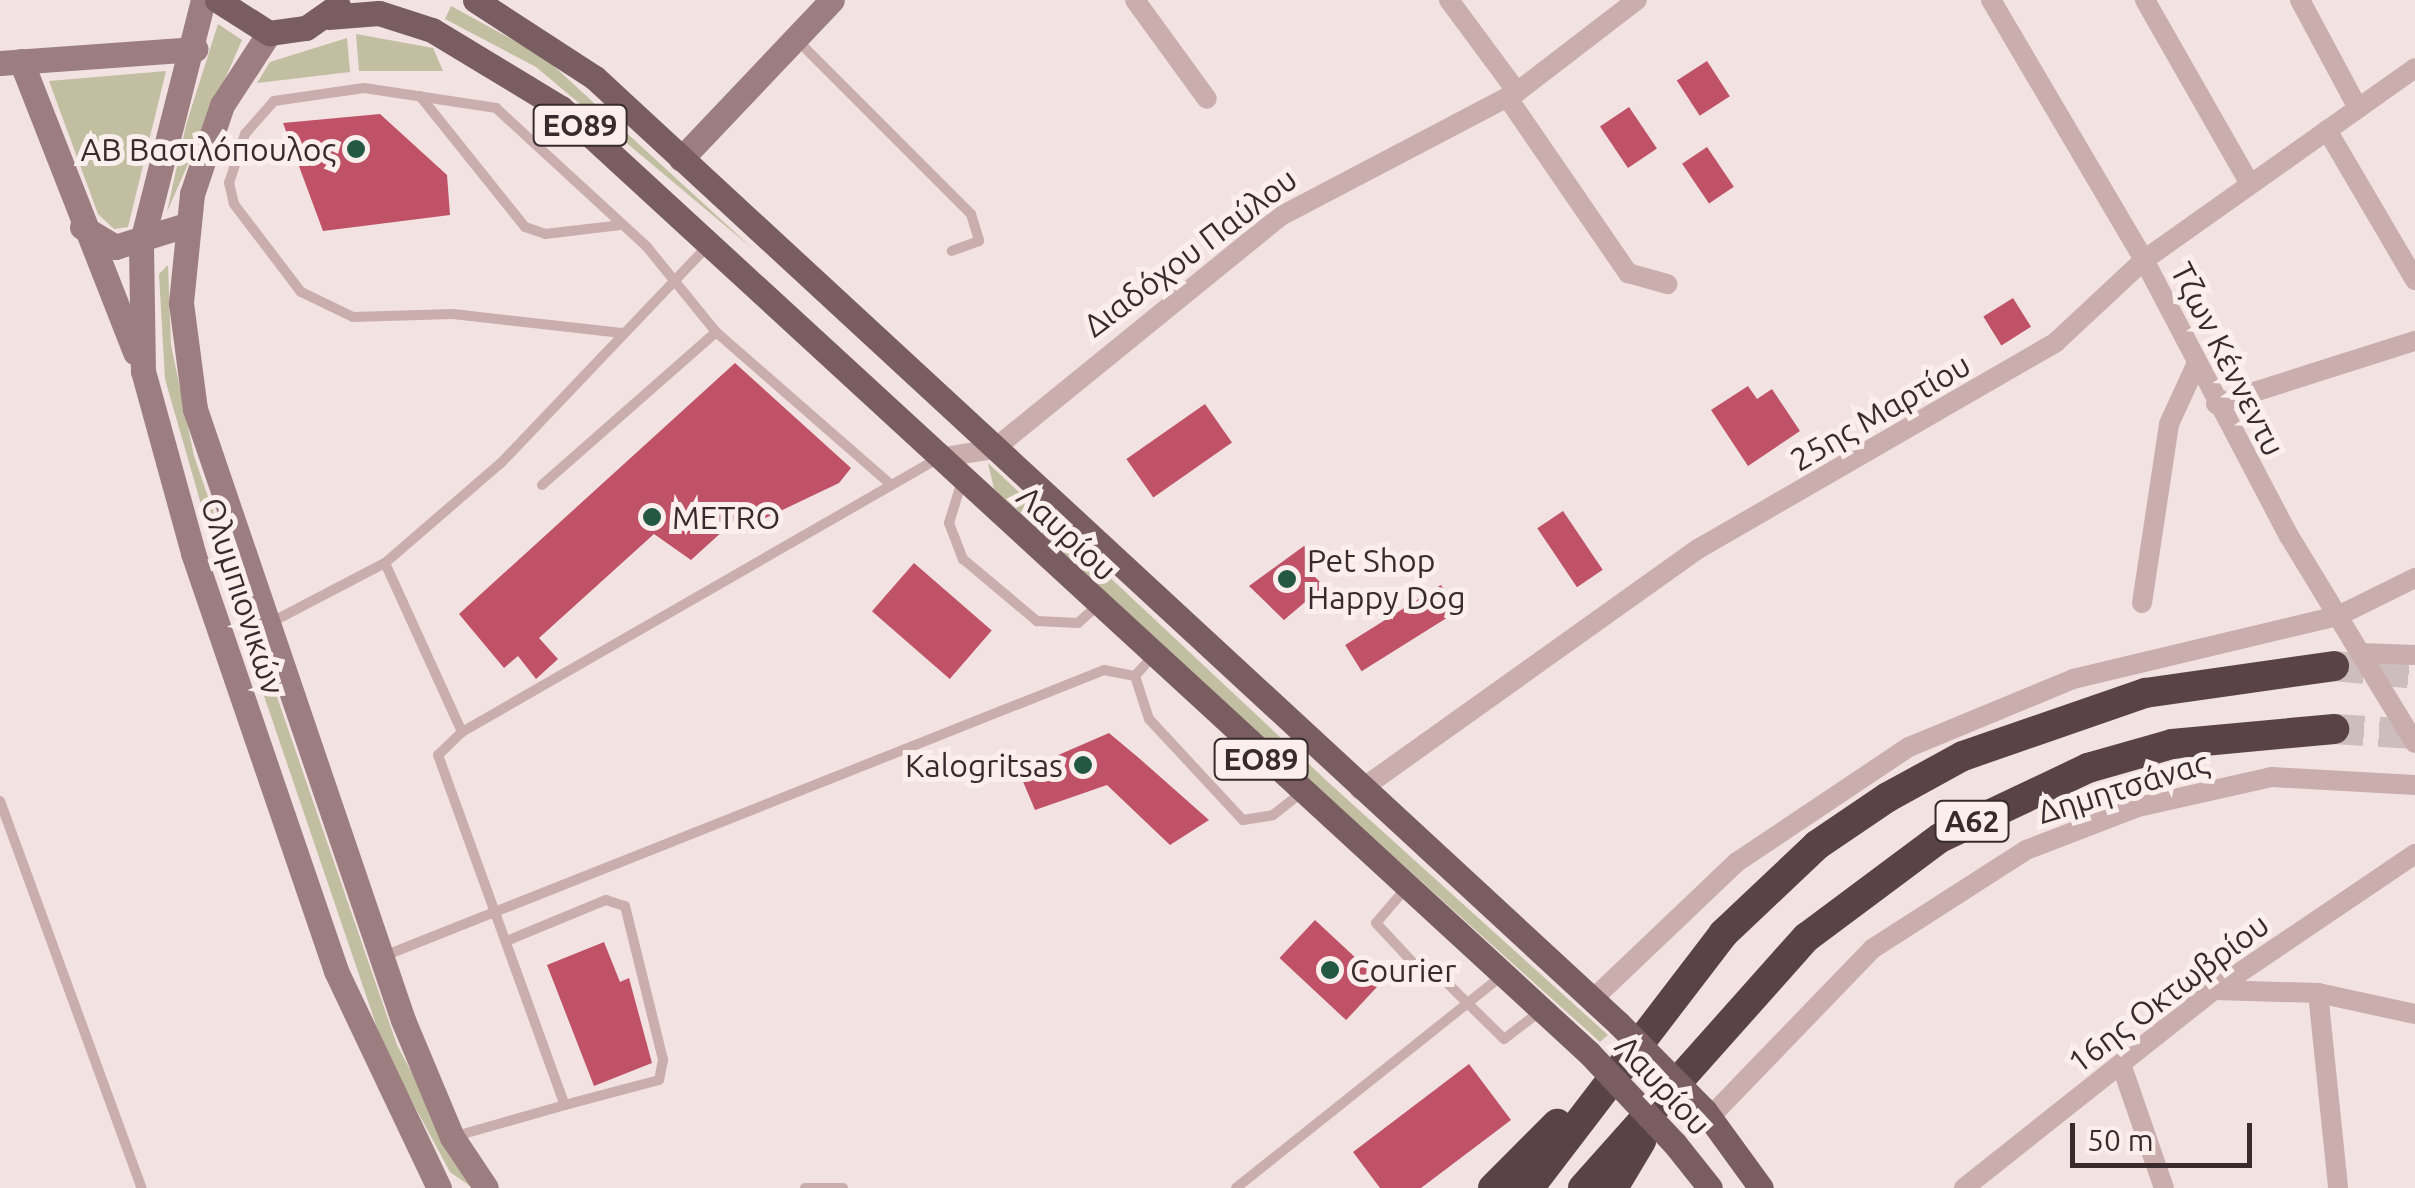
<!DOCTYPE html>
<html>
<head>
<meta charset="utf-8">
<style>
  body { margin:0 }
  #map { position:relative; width:2415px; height:1188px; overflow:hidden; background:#f2e2e1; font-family:Ubuntu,sans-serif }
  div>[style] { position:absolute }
  .green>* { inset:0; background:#c1bea1 }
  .building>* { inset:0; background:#bf5267; transform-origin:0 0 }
  .highway-tunnel>* { height:30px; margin-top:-15px; transform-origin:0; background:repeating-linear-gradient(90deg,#cdbdbd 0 30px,transparent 0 45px) }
  .lane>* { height:10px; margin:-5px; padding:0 5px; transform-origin:5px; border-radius:5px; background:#caaead }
  .street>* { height:20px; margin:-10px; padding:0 10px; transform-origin:10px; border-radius:10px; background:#caaead }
  .secondary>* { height:25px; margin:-12.5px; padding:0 12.5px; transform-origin:12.5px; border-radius:12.5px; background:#9d7e80 }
  .primary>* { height:25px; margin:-12.5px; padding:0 12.5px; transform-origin:12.5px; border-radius:12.5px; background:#795d60 }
  .highway>* { height:30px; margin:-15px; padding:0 15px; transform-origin:15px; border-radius:15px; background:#594346 }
  .primary-bridge>* { height:25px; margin:-12.5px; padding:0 12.5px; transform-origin:12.5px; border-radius:12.5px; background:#795d60 }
  .dots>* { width:28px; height:28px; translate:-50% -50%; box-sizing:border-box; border:5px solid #faefed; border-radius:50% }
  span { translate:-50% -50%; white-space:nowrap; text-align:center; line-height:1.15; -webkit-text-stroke:10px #faefed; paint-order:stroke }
  .shield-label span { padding:2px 8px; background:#faefed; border:2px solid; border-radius:8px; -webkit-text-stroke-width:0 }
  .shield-label { font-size:30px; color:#392b2d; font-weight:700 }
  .poi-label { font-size:32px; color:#392b2d }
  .right { translate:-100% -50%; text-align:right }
  .left { translate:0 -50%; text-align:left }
  .street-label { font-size:32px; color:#392b2d }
  .scale { position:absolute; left:2070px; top:1123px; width:182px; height:45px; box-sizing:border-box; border:5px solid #392b2d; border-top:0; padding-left:12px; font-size:30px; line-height:35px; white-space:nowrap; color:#392b2d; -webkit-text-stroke:8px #faefed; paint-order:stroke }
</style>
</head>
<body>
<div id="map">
  <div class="green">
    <div style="clip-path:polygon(451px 6px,544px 57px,753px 249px,536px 67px,445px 19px)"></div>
    <div style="clip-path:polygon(218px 24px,242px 40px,167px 212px,186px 125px)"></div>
    <div style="clip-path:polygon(356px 34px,433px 48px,443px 71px,359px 71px)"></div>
    <div style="clip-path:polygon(347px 38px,350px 72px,257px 83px,270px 62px)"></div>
    <div style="clip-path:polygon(166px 71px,128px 227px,114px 229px,98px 214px,49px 81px)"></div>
    <div style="clip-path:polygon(168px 265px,171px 345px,194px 456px,397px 1045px,473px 1188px,450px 1172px,385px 1051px,213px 546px,165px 379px,159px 274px)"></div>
    <div style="clip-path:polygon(988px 463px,1329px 783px,1608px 1035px,1600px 1042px,1321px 791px,994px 489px)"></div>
  </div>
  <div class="building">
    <div style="left:1707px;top:61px;width:42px;height:36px;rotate:57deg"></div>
    <div style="left:1629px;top:107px;width:50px;height:35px;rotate:56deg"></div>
    <div style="clip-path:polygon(380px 114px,447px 175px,450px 215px,323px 231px,283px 123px)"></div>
    <div style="left:1707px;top:147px;width:48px;height:30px;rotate:56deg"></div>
    <div style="left:2013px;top:298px;width:34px;height:35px;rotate:58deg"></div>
    <div style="clip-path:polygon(735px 363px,851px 468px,839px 483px,753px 524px,746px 510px,691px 560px,654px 534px,539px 638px,558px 659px,536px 679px,518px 656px,504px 668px,459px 614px)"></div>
    <div style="clip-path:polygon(1748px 386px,1757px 399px,1772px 389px,1800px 431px,1748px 466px,1711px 410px)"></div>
    <div style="left:1205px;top:404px;width:47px;height:96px;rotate:55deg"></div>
    <div style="left:1563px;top:511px;width:71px;height:31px;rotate:56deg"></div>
    <div style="clip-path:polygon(1304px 546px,1321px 562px,1310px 572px,1324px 586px,1284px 620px,1249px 586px)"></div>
    <div style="left:914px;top:563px;width:103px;height:64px;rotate:41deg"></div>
    <div style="left:1441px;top:585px;width:31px;height:113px;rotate:58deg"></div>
    <div style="clip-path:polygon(1109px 733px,1140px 759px,1209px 820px,1170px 845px,1107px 785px,1035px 810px,1019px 772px)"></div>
    <div style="left:1315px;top:920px;width:91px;height:52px;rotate:43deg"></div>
    <div style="clip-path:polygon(604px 942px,620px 982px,629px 978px,652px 1063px,594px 1086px,547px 965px)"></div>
    <div style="clip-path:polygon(1469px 1064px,1511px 1120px,1421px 1188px,1380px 1188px,1353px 1152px)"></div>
  </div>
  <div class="highway-tunnel">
    <div style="left:2334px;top:666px;width:81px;rotate:5.6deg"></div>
    <div style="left:2334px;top:729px;width:81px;rotate:3.5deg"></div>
  </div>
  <div class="lane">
    <div style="left:797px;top:40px;width:246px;rotate:45deg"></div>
    <div style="left:971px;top:214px;width:28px;rotate:73deg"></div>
    <div style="left:979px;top:241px;width:29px;rotate:160deg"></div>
    <div style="left:420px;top:96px;width:168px;rotate:51.3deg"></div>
    <div style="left:525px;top:227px;width:21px;rotate:19deg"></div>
    <div style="left:545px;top:234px;width:78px;rotate:-6.7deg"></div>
    <div style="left:622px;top:333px;width:170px;rotate:-173.6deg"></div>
    <div style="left:453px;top:314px;width:100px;rotate:178.3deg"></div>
    <div style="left:353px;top:317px;width:58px;rotate:-154.3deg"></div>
    <div style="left:301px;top:292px;width:111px;rotate:-127.3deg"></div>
    <div style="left:234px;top:204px;width:22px;rotate:-103deg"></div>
    <div style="left:229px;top:183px;width:52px;rotate:-71.9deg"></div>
    <div style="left:245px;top:134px;width:44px;rotate:-48.7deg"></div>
    <div style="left:274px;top:101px;width:91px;rotate:-8.2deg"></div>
    <div style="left:364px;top:88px;width:134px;rotate:8.6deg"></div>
    <div style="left:496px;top:108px;width:205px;rotate:42.6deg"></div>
    <div style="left:647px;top:247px;width:109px;rotate:50.9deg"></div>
    <div style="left:716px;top:332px;width:230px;rotate:41.1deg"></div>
    <div style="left:962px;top:481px;width:44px;rotate:107.2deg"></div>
    <div style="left:949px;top:523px;width:39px;rotate:69deg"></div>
    <div style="left:963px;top:559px;width:97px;rotate:40deg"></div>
    <div style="left:1037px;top:621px;width:41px;rotate:2.8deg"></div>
    <div style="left:1078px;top:623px;width:25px;rotate:-42deg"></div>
    <div style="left:542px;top:485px;width:232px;rotate:-41.3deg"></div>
    <div style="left:385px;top:563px;width:186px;rotate:65.5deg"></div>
    <div style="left:462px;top:732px;width:33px;rotate:136deg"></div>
    <div style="left:438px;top:755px;width:372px;rotate:70.1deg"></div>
    <div style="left:565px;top:1105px;width:116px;rotate:164.1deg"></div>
    <div style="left:270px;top:623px;width:130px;rotate:-27.6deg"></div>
    <div style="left:385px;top:563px;width:153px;rotate:-40.8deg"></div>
    <div style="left:501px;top:463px;width:300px;rotate:-46.4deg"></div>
    <div style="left:1152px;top:657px;width:25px;rotate:132deg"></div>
    <div style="left:1135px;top:676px;width:45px;rotate:72deg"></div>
    <div style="left:1149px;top:719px;width:138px;rotate:47.1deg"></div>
    <div style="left:1243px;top:820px;width:30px;rotate:-9deg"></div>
    <div style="left:1273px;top:815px;width:33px;rotate:-38deg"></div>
    <div style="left:462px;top:732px;width:548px;rotate:-29.89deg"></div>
    <div style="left:0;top:801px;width:412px;rotate:69.9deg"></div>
    <div style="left:1406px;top:888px;width:46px;rotate:130.6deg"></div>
    <div style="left:1376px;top:923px;width:62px;rotate:47deg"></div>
    <div style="left:1418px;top:968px;width:29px;rotate:25deg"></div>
    <div style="left:1444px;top:980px;width:84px;rotate:44.5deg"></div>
    <div style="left:1504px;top:1039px;width:48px;rotate:-37.3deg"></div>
    <div style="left:509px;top:940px;width:105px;rotate:-22.4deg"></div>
    <div style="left:606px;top:900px;width:20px;rotate:18deg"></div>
    <div style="left:625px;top:906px;width:159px;rotate:76.1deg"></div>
    <div style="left:663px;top:1060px;width:20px;rotate:101deg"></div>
    <div style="left:659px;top:1080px;width:97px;rotate:165.1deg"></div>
    <div style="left:384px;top:956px;width:775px;rotate:-21.66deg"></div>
    <div style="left:1104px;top:670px;width:32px;rotate:11deg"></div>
    <div style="left:805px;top:1188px;width:38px"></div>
    <div style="left:1236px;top:1188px;width:342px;rotate:-38.6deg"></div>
  </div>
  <div class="street">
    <div style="left:1135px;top:0;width:122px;rotate:54deg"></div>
    <div style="left:1449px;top:0;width:114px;rotate:53.5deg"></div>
    <div style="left:1991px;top:0;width:302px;rotate:59.5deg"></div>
    <div style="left:2144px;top:260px;width:312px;rotate:62.3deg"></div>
    <div style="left:2289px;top:536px;width:242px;rotate:58.7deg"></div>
    <div style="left:2145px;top:0;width:210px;rotate:60.3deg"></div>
    <div style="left:2300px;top:0;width:123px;rotate:61.8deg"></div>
    <div style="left:1507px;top:97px;width:214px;rotate:55.5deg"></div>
    <div style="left:1628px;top:273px;width:41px;rotate:15.8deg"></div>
    <div style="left:2327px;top:130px;width:174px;rotate:59.6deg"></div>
    <div style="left:2216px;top:404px;width:209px;rotate:-17.6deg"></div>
    <div style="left:938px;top:458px;width:57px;rotate:-9.1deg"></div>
    <div style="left:994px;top:449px;width:370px;rotate:-39.1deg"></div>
    <div style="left:1281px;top:216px;width:267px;rotate:-27.7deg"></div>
    <div style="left:1517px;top:92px;width:151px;rotate:-37.5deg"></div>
    <div style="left:2142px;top:603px;width:181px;rotate:-81.4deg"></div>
    <div style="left:2169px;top:424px;width:65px;rotate:-65.4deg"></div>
    <div style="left:2361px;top:653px;width:54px;rotate:2.1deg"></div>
    <div style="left:1360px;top:790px;width:415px;rotate:-35.5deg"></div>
    <div style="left:1698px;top:549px;width:414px;rotate:-30deg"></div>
    <div style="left:2056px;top:342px;width:120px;rotate:-43deg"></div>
    <div style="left:2144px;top:260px;width:332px;rotate:-35.3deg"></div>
    <div style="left:2215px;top:990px;width:103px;rotate:1.7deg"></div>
    <div style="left:2318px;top:993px;width:99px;rotate:12.2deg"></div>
    <div style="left:2318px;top:993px;width:196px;rotate:84.1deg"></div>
    <div style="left:1593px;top:999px;width:199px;rotate:-43.6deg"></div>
    <div style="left:1737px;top:862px;width:207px;rotate:-33.8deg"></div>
    <div style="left:1909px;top:747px;width:178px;rotate:-22.5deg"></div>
    <div style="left:2073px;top:679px;width:272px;rotate:-13.4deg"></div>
    <div style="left:2338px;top:616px;width:86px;rotate:-26.3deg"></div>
    <div style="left:2121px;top:1064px;width:131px;rotate:70.9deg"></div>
    <div style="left:1710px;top:1117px;width:233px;rotate:-46deg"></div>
    <div style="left:1872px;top:949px;width:183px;rotate:-32.7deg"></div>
    <div style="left:2026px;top:850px;width:120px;rotate:-21deg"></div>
    <div style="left:2138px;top:807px;width:137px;rotate:-12.6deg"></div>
    <div style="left:2272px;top:777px;width:143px;rotate:3.2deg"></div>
    <div style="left:1964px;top:1188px;width:319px;rotate:-38.4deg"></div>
    <div style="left:2214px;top:990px;width:243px;rotate:-34.1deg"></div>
  </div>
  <div class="secondary">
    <div style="left:203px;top:0;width:253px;rotate:104.2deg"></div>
    <div style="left:141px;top:245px;width:126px;rotate:89.1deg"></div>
    <div style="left:143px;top:371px;width:189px;rotate:74.6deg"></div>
    <div style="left:193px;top:553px;width:442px;rotate:71.1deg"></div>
    <div style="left:336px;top:971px;width:240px;rotate:64.6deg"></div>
    <div style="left:269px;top:33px;width:86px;rotate:123.1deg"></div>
    <div style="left:222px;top:105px;width:94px;rotate:108.6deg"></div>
    <div style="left:192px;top:194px;width:110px;rotate:95.8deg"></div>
    <div style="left:181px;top:303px;width:107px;rotate:82.5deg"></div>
    <div style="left:195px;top:409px;width:645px;rotate:71.2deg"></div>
    <div style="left:403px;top:1020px;width:127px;rotate:67.3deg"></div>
    <div style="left:452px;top:1137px;width:61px;rotate:56.3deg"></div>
    <div style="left:21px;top:61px;width:313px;rotate:68.6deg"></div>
    <div style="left:0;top:63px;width:196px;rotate:-4.1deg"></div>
    <div style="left:681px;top:159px;width:219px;rotate:-46.5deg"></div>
    <div style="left:82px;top:227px;width:39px;rotate:31deg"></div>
    <div style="left:115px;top:247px;width:74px;rotate:-17.2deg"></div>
  </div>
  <div class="primary">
    <div style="left:217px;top:0;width:62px;rotate:32.4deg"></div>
    <div style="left:269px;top:33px;width:37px;rotate:-8deg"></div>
    <div style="left:306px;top:28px;width:39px;rotate:-35deg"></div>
    <div style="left:475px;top:0;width:143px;rotate:33deg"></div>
    <div style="left:595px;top:78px;width:1394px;rotate:42.73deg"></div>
    <div style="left:328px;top:17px;width:51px;rotate:-4.5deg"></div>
    <div style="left:379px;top:13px;width:56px;rotate:17.8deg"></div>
    <div style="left:432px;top:30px;width:151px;rotate:31.2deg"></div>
    <div style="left:561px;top:108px;width:1396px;rotate:42.59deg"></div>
    <div style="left:1705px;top:1111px;width:95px;rotate:54deg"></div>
    <div style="left:1675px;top:1144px;width:56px;rotate:51.5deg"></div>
  </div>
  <div class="highway">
    <div style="left:1493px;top:1188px;width:91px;rotate:-45deg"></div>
    <div style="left:1529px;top:1188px;width:320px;rotate:-52.6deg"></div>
    <div style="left:1723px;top:934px;width:129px;rotate:-43.4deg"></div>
    <div style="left:1817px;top:845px;width:86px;rotate:-34.1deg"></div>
    <div style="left:1888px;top:797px;width:85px;rotate:-28.7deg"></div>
    <div style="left:1963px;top:756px;width:193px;rotate:-19.1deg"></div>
    <div style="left:2145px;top:693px;width:191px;rotate:-8.1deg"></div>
    <div style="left:1583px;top:1188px;width:336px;rotate:-48.3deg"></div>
    <div style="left:1807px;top:937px;width:166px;rotate:-36.7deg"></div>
    <div style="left:1940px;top:838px;width:164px;rotate:-25.3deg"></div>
    <div style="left:2088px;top:768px;width:87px;rotate:-15.9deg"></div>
    <div style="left:2172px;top:744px;width:163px;rotate:-5.3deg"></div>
    <div style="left:1613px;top:1188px;width:55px;rotate:-59.2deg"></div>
  </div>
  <div class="primary-bridge">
    <div style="left:1619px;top:1024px;width:122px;rotate:45.3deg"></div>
    <div style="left:1589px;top:1053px;width:125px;rotate:46.6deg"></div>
  </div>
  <div class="dots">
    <div style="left:356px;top:149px;background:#235844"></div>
    <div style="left:652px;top:517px;background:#235844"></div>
    <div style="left:1287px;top:579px;background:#235844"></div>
    <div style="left:1083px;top:765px;background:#235844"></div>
    <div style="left:1330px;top:970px;background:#235844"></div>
  </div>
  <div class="shield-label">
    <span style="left:580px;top:125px">ΕΟ89</span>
    <span style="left:1261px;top:759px">ΕΟ89</span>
    <span style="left:1972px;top:821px">Α62</span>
  </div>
  <div class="poi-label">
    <span class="right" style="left:336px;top:149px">ΑΒ Βασιλόπουλος</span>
    <span class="left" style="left:672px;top:517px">METRO</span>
    <span class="left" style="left:1307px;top:579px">Pet Shop<br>Happy Dog</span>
    <span class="right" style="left:1063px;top:765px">Kalogritsas</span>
    <span class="left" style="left:1350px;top:970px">Courier</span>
  </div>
  <div class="street-label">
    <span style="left:1190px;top:252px;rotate:-37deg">Διαδόχου Παύλου</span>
    <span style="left:2228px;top:359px;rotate:63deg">Τζων Κέννεντυ</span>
    <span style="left:1880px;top:412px;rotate:-30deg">25ης Μαρτίου</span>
    <span style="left:1067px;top:533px;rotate:43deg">Λαυρίου</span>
    <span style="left:243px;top:596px;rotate:72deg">Ολυμπιονικών</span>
    <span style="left:2123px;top:787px;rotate:-17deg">Δημητσάνας</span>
    <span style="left:2168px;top:993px;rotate:-37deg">16ης Οκτωβρίου</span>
    <span style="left:1663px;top:1085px;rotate:47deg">Λαυρίου</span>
  </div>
  <div class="scale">50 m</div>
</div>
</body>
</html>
